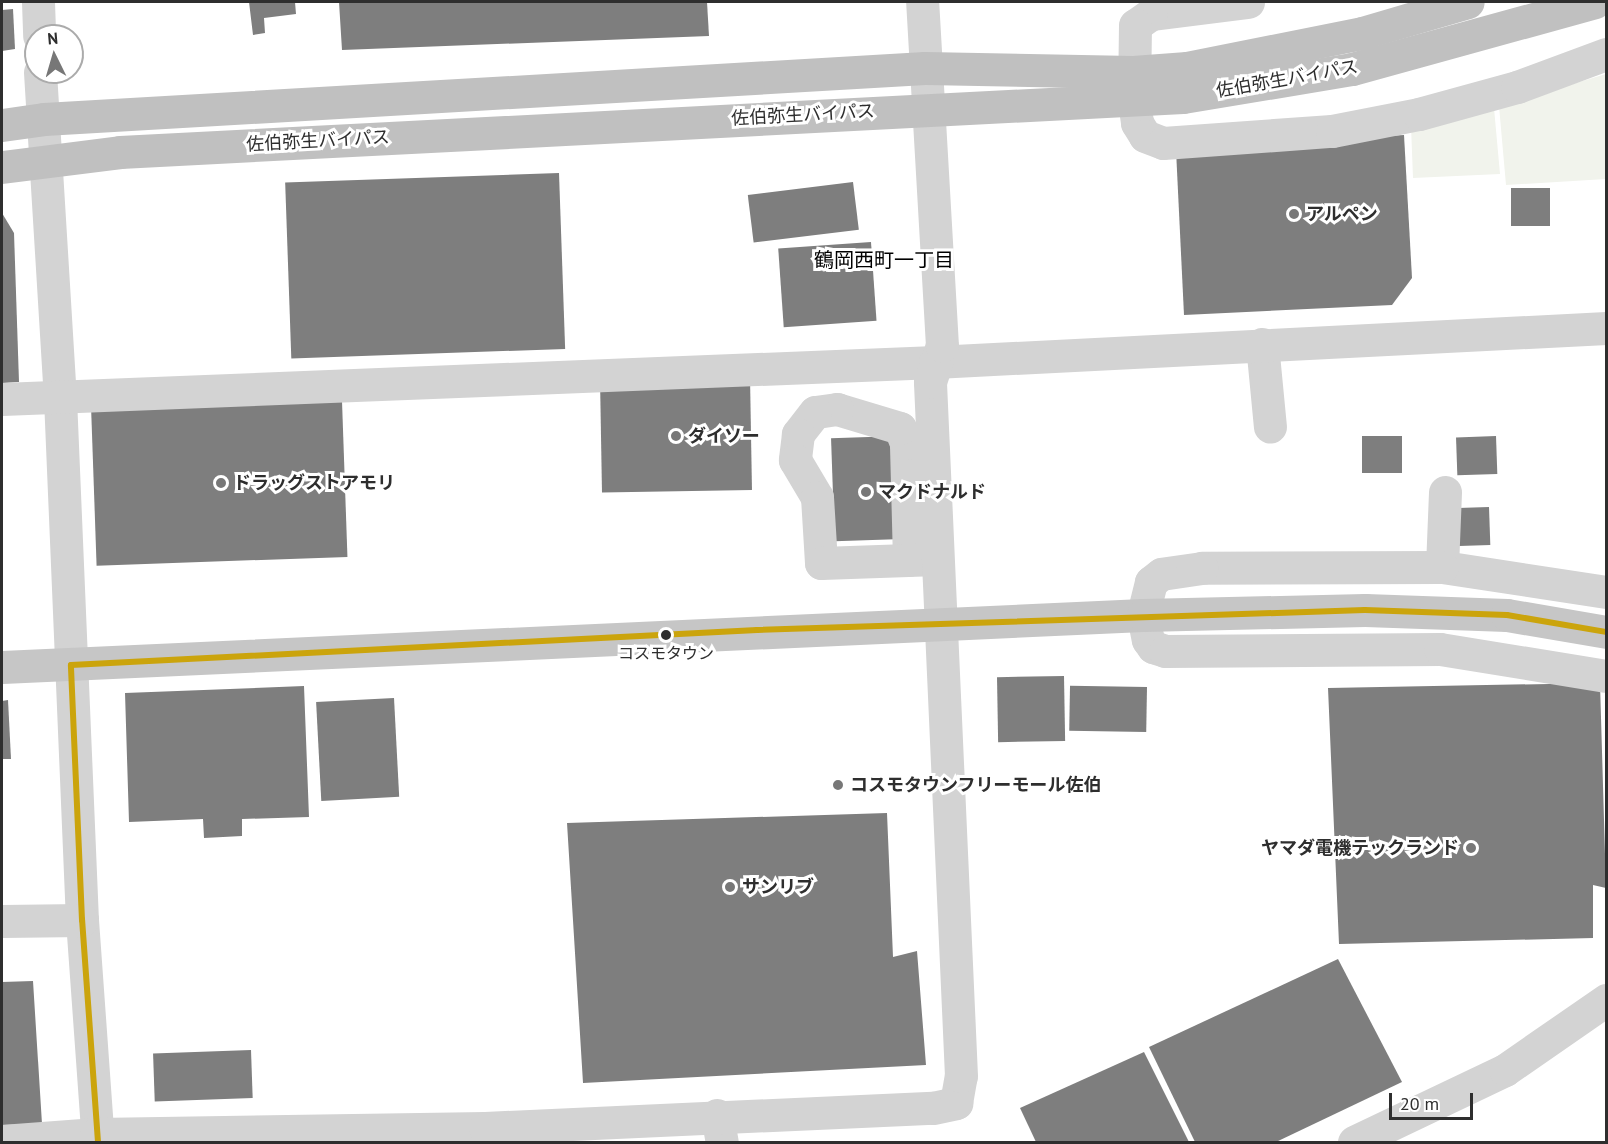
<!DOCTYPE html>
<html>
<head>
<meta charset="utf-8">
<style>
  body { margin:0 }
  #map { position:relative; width:1608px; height:1144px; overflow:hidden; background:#fff; font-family:"PT Sans","Noto Sans JP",sans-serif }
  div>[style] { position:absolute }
  .green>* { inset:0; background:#f1f3ec }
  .building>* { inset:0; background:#7e7e7e; transform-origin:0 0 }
  .minor>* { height:33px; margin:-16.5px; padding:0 16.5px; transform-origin:16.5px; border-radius:16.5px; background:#d3d3d3 }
  .major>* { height:33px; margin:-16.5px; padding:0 16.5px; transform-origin:16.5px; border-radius:16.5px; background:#c6c6c6 }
  .highway>* { height:33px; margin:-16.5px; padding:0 16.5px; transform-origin:16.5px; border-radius:16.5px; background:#c0c0c0 }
  .bus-1>* { height:6px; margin:-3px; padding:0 3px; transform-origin:3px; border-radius:3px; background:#cba40c }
  .dots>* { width:16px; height:16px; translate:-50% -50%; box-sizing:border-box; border:3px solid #fff; border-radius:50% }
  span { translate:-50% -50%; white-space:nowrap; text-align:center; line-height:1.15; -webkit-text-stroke:6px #fff; paint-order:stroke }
  .bus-label { font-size:16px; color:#2e2e2e }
  .street-label { font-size:18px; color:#2e2e2e }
  .poi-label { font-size:18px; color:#2e2e2e; font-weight:700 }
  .left { translate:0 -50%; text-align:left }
  .right { translate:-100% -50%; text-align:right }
  .neighbourhood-label { font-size:20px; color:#000 }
  .frame { position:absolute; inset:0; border:3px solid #2e2e2e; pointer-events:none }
  .north { position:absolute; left:24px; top:24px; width:60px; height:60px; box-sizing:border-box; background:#fff; border:2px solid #ababab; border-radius:50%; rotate:355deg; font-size:16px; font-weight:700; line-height:24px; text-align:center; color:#2e2e2e }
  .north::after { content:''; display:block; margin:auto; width:21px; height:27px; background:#777; clip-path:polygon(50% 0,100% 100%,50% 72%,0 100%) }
  .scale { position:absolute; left:1389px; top:1093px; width:84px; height:27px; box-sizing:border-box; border:3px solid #2e2e2e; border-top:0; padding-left:8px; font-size:18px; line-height:21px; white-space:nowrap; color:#2e2e2e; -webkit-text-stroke:4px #fff; paint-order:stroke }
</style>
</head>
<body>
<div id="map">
  <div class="green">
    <div style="clip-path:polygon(1606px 74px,1606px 179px,1506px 185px,1499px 106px)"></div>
    <div style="clip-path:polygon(1494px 108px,1500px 174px,1413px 178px,1411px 126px)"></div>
  </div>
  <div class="building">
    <div style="clip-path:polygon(249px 2px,295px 2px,296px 14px,264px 18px,265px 33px,253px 35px)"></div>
    <div style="clip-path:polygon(339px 2px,707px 2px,709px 36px,342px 50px)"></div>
    <div style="clip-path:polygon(13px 9px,15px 49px,2px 51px,2px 10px)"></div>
    <div style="clip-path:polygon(1404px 135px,1412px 278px,1392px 305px,1184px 315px,1176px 150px)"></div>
    <div style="left:559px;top:173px;width:176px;height:274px;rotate:88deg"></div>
    <div style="left:853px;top:182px;width:48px;height:106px;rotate:83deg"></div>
    <div style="left:1511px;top:188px;width:39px;height:38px"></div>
    <div style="clip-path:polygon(2px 213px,14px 233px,19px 382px,2px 383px)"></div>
    <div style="left:871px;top:242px;width:79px;height:93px;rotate:86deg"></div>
    <div style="left:750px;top:377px;width:113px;height:150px;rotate:89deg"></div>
    <div style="left:342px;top:401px;width:156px;height:251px;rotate:88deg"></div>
    <div style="left:899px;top:436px;width:103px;height:68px;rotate:88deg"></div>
    <div style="left:1362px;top:436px;width:40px;height:37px"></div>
    <div style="left:1496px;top:436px;width:38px;height:40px;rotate:88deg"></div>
    <div style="left:1489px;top:507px;width:38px;height:39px;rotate:88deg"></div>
    <div style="left:1064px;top:676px;width:65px;height:67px;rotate:89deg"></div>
    <div style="clip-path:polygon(1600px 683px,1606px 888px,1593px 885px,1593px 938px,1339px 944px,1328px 688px)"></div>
    <div style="clip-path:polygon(304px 686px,309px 817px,242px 819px,242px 836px,204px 838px,203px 819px,129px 822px,125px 693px)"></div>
    <div style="left:1147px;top:687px;width:45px;height:77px;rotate:91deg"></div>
    <div style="left:394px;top:698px;width:99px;height:78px;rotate:87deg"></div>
    <div style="clip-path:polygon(8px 700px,11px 759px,2px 759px,2px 701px)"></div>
    <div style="clip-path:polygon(887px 813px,893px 957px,917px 951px,926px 1065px,583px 1083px,567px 823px)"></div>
    <div style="clip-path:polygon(1338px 959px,1402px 1082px,1276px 1142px,1195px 1142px,1149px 1047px)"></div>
    <div style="clip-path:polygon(33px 981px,42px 1124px,2px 1125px,2px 982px)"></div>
    <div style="left:251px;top:1050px;width:48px;height:98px;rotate:88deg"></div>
    <div style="clip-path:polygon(1144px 1052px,1189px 1142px,1036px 1142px,1020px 1108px)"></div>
  </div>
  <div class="minor">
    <div style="left:38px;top:2px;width:34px;rotate:88deg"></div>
    <div style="left:1248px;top:2px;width:98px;rotate:172.9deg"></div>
    <div style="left:1151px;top:14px;width:19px;rotate:145deg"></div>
    <div style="left:1135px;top:25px;width:76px;rotate:90.8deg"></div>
    <div style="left:1134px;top:101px;width:22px;rotate:82deg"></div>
    <div style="left:1137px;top:123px;width:15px;rotate:58deg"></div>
    <div style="left:1145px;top:136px;width:19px;rotate:21deg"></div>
    <div style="left:1163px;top:143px;width:169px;rotate:-4.1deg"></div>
    <div style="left:1332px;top:131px;width:89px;rotate:-11.1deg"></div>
    <div style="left:1419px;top:114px;width:102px;rotate:-15.4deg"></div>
    <div style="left:1517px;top:87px;width:95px;rotate:-20.3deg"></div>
    <div style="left:40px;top:72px;width:327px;rotate:86.5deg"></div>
    <div style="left:60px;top:398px;width:522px;rotate:87.59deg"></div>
    <div style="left:82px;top:920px;width:223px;rotate:85.9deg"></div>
    <div style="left:1262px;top:344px;width:83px;rotate:84.5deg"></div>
    <div style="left:2px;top:399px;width:934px;rotate:-2.27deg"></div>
    <div style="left:935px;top:362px;width:672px;rotate:-2.9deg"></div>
    <div style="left:909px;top:560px;width:117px;rotate:-91.5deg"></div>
    <div style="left:906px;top:443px;width:16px;rotate:-112deg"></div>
    <div style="left:900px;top:428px;width:66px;rotate:-163.2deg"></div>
    <div style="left:837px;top:409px;width:22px;rotate:172deg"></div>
    <div style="left:815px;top:412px;width:28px;rotate:128deg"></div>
    <div style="left:798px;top:434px;width:26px;rotate:97deg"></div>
    <div style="left:795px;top:460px;width:43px;rotate:59.3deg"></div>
    <div style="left:817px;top:497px;width:66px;rotate:86.5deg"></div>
    <div style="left:821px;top:563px;width:116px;rotate:-2deg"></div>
    <div style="left:1442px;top:567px;width:75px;rotate:-87.7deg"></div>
    <div style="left:1606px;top:592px;width:166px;rotate:-171.3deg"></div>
    <div style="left:1442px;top:567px;width:240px;rotate:179.8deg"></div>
    <div style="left:1202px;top:568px;width:41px;rotate:171.7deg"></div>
    <div style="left:1161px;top:574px;width:13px;rotate:141deg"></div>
    <div style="left:1151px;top:582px;width:34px;rotate:104deg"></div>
    <div style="left:1143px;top:615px;width:25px;rotate:79deg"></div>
    <div style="left:1148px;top:640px;width:9px;rotate:54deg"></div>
    <div style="left:1153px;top:647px;width:13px;rotate:18deg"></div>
    <div style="left:1165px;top:651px;width:275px;rotate:-0.4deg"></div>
    <div style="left:1440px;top:649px;width:168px;rotate:9.2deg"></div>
    <div style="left:2px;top:921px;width:80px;rotate:-0.7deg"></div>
    <div style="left:717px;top:1115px;width:27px;rotate:80deg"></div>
    <div style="left:2px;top:1141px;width:94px;rotate:-4.3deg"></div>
    <div style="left:96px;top:1134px;width:389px;rotate:-0.9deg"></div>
    <div style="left:485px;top:1128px;width:448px;rotate:-2.6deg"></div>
    <div style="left:933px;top:1108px;width:24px;rotate:-12deg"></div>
    <div style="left:956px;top:1103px;width:27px;rotate:-80deg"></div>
    <div style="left:961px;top:1076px;width:695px;rotate:-92.56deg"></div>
    <div style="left:930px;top:382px;width:38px;rotate:-72deg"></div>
    <div style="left:942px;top:346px;width:345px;rotate:-93.3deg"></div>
    <div style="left:1354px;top:1142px;width:167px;rotate:-25.5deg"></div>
    <div style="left:1505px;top:1070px;width:123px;rotate:-34.7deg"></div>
  </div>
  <div class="major">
    <div style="left:2px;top:667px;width:1142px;rotate:-2.61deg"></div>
    <div style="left:1143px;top:615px;width:222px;rotate:-1.3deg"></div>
    <div style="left:1365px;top:610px;width:142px;rotate:2deg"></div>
    <div style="left:1507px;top:615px;width:100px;rotate:9.7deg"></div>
  </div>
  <div class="highway">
    <div style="left:2px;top:125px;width:42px;rotate:-8.1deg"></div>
    <div style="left:44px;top:119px;width:882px;rotate:-3.31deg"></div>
    <div style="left:925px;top:68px;width:208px;rotate:1.1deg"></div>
    <div style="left:1133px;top:72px;width:54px;rotate:-4.2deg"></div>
    <div style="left:1187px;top:68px;width:178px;rotate:-11.3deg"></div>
    <div style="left:1362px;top:33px;width:110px;rotate:-16.3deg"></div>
    <div style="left:2px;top:167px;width:119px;rotate:-7.2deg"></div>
    <div style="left:120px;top:152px;width:1064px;rotate:-2.96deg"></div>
    <div style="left:1183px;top:97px;width:171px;rotate:-9.4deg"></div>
    <div style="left:1352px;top:69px;width:252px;rotate:-15.4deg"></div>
  </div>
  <div class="bus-1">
    <div style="left:98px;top:1142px;width:223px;rotate:-94.1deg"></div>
    <div style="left:82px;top:920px;width:255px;rotate:-92.5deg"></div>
    <div style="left:71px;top:665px;width:687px;rotate:-2.92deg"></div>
    <div style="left:757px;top:630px;width:608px;rotate:-1.88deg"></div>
    <div style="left:1365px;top:610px;width:142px;rotate:2deg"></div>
    <div style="left:1507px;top:615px;width:100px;rotate:9.7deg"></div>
  </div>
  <div class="dots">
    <div style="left:1294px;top:214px;background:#777"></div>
    <div style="left:676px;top:436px;background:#777"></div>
    <div style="left:221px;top:483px;background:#777"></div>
    <div style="left:866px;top:492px;background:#777"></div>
    <div style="left:666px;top:635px;background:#2e2e2e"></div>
    <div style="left:838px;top:785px;background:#777"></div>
    <div style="left:1471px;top:848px;background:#777"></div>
    <div style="left:730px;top:887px;background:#777"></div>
  </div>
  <div class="bus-label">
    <span style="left:666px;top:653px">コスモタウン</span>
  </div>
  <div class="street-label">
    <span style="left:1287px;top:79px;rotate:-10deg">佐伯弥生バイパス</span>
    <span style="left:803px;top:115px;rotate:-3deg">佐伯弥生バイパス</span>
    <span style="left:318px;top:141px;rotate:-3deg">佐伯弥生バイパス</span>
  </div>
  <div class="poi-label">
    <span class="left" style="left:1306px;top:214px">アルペン</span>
    <span class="left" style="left:688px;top:436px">ダイソー</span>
    <span class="left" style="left:233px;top:483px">ドラッグストアモリ</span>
    <span class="left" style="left:878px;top:492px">マクドナルド</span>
    <span class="left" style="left:850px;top:785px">コスモタウンフリーモール佐伯</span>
    <span class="right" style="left:1459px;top:848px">ヤマダ電機テックランド</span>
    <span class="left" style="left:742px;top:887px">サンリブ</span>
  </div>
  <div class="neighbourhood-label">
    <span style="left:884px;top:260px">鶴岡西町一丁目</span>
  </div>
  <div class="frame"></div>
  <div class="north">N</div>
  <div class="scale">20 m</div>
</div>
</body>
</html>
